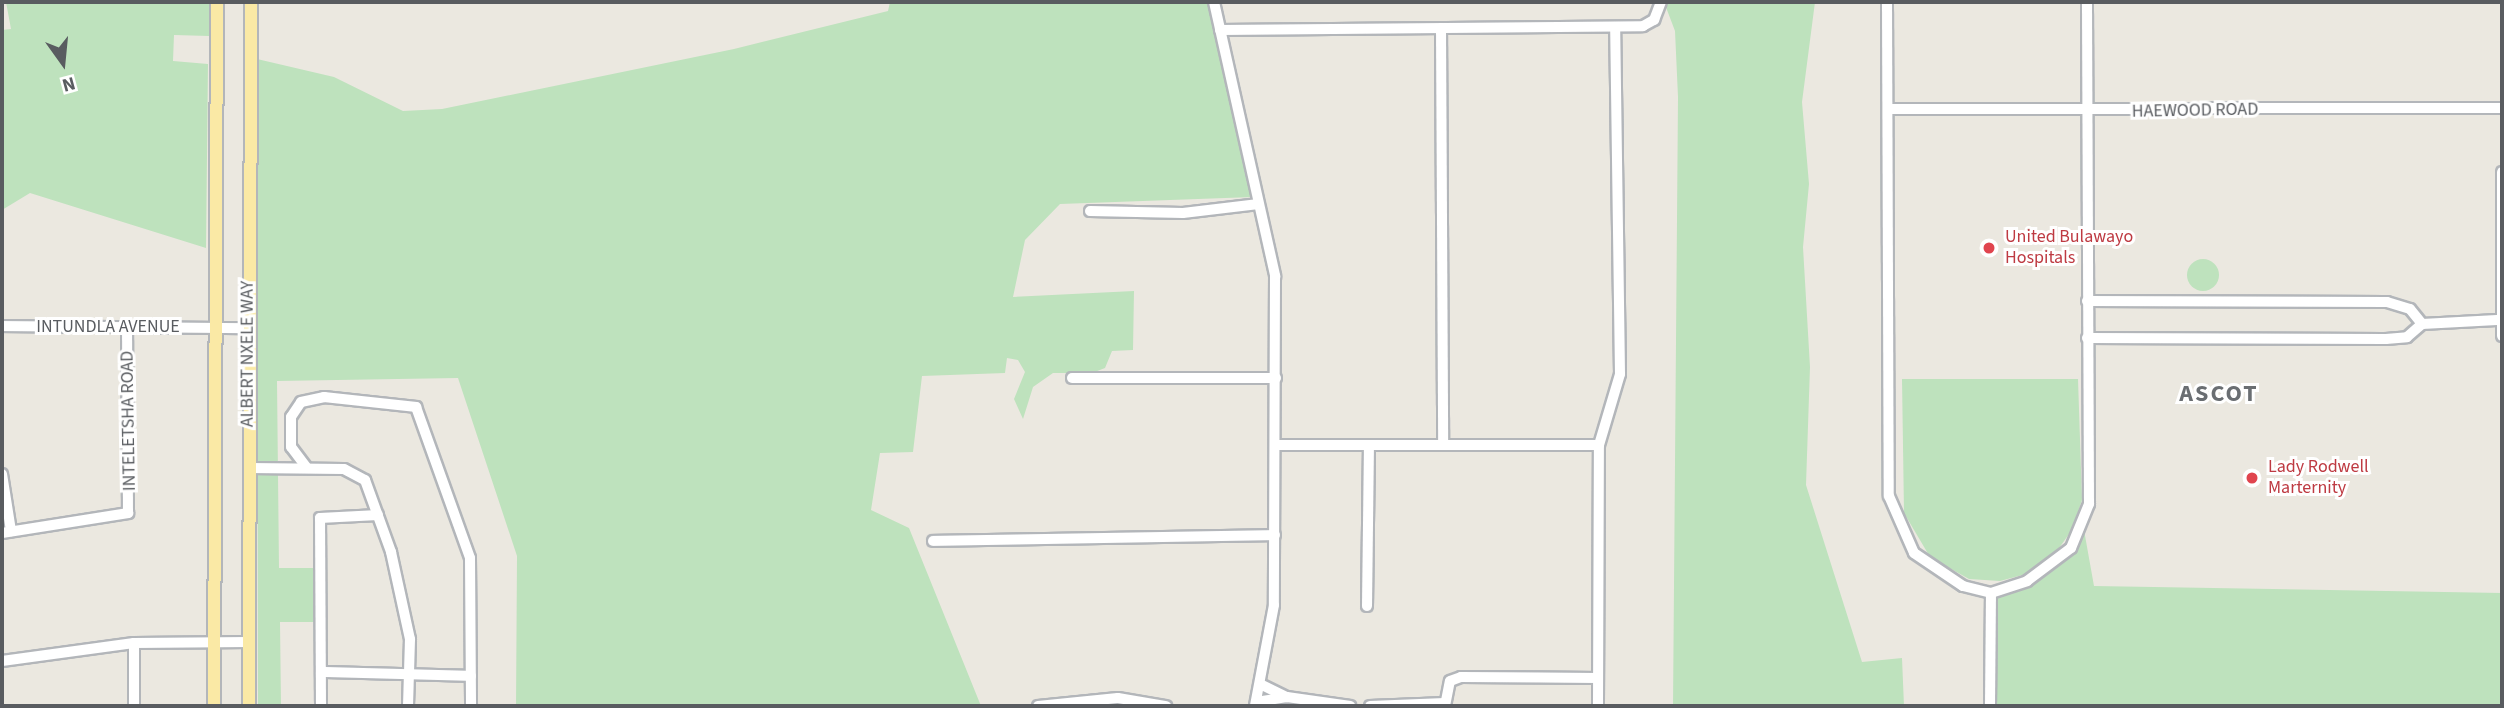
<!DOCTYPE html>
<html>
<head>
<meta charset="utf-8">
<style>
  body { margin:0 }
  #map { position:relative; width:2504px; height:708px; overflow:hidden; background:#ebe8e0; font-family:"Source Sans 3",sans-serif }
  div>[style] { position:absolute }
  .green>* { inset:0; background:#bee2bd }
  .round { border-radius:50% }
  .roads { filter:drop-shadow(2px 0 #b3b6ba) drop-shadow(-2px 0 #b3b6ba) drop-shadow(0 2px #b3b6ba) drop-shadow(0 -2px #b3b6ba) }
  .minor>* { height:10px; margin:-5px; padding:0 5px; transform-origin:5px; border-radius:5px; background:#fff }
  .major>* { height:12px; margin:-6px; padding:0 6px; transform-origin:6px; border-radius:6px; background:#fae9a5 }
  .dots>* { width:19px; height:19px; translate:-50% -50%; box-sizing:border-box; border:4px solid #fff; border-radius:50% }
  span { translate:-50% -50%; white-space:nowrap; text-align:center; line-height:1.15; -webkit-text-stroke:6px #fff; paint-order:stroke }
  .street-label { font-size:18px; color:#595c60 }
  .health-label { font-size:18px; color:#be3a42 }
  .left { translate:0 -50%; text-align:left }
  .district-label { font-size:24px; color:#6a6e72; font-weight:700; letter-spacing:2px }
  .frame { position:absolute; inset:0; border:4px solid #595c60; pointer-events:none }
  .north { position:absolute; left:28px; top:28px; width:70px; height:70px; -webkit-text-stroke:5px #fff; paint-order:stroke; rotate:165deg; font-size:19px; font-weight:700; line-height:28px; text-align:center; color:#595c60 }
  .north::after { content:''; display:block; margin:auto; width:24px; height:32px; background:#595c60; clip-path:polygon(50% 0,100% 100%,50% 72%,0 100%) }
</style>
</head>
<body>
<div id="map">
  <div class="green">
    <div style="clip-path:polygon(6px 2px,210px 2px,209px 36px,174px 35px,173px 61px,208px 64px,206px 248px,30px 193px,2px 210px,2px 30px,11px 29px)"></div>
    <div style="clip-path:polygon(890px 2px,1207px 2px,1253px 197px,1060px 204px,1025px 240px,1013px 297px,1134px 291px,1133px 350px,1112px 351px,1105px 368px,1092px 373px,1053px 373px,1033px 387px,1023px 419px,1014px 399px,1025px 372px,1018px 360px,1007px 358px,1005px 373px,922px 376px,913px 452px,880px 453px,871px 510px,909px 528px,981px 706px,516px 706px,517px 556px,458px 378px,277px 381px,279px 568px,319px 568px,319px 622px,280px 622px,281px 706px,258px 706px,257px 59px,334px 77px,403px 111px,442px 109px,734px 49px,888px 11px)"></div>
    <div style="clip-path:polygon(1664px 2px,1815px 2px,1802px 102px,1809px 184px,1803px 247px,1810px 367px,1806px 485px,1862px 662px,1902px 658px,1904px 706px,1673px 706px,1678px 97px,1675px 31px)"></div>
    <div class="round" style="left:2187px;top:259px;width:32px;height:32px"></div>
    <div style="clip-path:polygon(1902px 379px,2078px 379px,2082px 500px,2072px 530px,2054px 555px,2030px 573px,2000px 581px,1969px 579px,1930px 557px,1904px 513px)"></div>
    <div style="clip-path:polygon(2084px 530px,2094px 586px,2502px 593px,2502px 706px,1995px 706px,1997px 594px,2050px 571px)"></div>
  </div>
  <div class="roads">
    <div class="minor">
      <div style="left:1214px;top:2px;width:281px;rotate:77.4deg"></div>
      <div style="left:1275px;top:276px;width:329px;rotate:90.2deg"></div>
      <div style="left:1274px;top:605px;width:103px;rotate:100.7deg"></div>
      <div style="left:1887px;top:2px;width:494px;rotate:89.8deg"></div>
      <div style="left:1889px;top:496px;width:62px;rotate:66.3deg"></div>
      <div style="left:1914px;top:553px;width:59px;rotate:34deg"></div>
      <div style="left:1963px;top:586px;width:29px;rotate:14deg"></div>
      <div style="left:1991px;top:593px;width:38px;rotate:-18deg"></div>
      <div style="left:2027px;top:581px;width:55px;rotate:-36.9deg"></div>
      <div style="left:2071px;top:548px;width:48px;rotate:-67.8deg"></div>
      <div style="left:2089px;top:504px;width:502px;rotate:-90.23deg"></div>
      <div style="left:1441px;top:28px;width:417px;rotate:89.7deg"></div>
      <div style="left:1220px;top:30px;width:423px;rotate:-0.5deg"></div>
      <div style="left:1643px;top:26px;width:13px;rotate:-29deg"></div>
      <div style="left:1654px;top:20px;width:19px;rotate:-69deg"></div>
      <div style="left:1889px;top:109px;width:613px;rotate:-0.09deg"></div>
      <div style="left:2502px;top:172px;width:164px;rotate:90deg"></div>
      <div style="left:1090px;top:211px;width:93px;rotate:1.2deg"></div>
      <div style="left:1183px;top:213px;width:76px;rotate:-6.8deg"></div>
      <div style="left:2087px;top:301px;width:300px;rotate:0.2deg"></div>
      <div style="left:2387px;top:302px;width:24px;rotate:17deg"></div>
      <div style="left:2410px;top:309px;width:19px;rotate:51deg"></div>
      <div style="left:2px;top:326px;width:245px;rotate:0.5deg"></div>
      <div style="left:2087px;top:338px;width:299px;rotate:0.2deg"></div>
      <div style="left:2386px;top:339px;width:21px;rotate:-5deg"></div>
      <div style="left:2407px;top:337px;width:20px;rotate:-41deg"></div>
      <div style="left:2422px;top:324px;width:75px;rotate:-3.1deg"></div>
      <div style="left:1072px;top:378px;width:204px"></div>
      <div style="left:1276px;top:445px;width:323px"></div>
      <div style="left:249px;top:468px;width:95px;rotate:0.6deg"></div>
      <div style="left:344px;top:469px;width:24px;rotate:28deg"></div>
      <div style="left:365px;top:480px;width:77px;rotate:70.1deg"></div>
      <div style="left:391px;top:552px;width:89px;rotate:77.7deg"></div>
      <div style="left:410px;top:639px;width:67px;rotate:91.7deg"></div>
      <div style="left:307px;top:468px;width:26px;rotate:-127deg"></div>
      <div style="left:291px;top:447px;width:30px;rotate:-90deg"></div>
      <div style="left:291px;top:417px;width:18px;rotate:-56deg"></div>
      <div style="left:301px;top:402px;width:24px;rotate:-12deg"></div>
      <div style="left:324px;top:397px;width:93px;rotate:6.2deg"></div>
      <div style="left:416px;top:407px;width:160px;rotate:70.3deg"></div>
      <div style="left:470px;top:558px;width:148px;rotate:89.6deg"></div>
      <div style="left:2px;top:474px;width:58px;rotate:81deg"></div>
      <div style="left:2px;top:533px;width:128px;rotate:-9deg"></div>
      <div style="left:128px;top:513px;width:188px;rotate:-90.3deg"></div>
      <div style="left:933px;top:541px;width:342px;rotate:-1deg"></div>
      <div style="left:1367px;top:606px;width:161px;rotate:-89.3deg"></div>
      <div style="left:2px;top:661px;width:133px;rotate:-7.8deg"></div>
      <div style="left:134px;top:643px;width:115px;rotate:-0.5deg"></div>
      <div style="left:321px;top:672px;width:150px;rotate:1.5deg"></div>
      <div style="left:1260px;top:684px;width:30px;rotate:26deg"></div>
      <div style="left:1256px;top:702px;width:31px;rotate:-9deg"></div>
      <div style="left:1287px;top:697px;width:64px;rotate:8.1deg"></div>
      <div style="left:134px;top:706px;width:63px;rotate:-90deg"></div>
      <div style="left:321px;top:706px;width:188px;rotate:-90.3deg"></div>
      <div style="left:320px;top:518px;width:58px;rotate:-3deg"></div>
      <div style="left:1038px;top:706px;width:80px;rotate:-5.7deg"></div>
      <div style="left:1118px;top:698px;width:49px;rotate:9.5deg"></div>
      <div style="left:1370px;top:706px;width:75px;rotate:-2.3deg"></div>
      <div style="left:1445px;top:706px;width:25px;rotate:-79deg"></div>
      <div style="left:1450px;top:681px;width:12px;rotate:-20deg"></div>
      <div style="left:1461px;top:677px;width:137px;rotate:0.4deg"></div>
      <div style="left:1598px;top:706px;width:261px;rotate:-89.8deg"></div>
      <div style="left:1599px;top:445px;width:74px;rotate:-73.5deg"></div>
      <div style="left:1620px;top:374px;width:347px;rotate:-90.8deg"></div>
      <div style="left:1990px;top:706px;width:113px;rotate:-89.5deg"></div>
    </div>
    <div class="major">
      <div style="left:214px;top:706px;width:704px;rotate:-89.76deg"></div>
      <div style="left:249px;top:706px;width:704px;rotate:-89.84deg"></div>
    </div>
  </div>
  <div class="dots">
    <div style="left:1989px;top:248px;background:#e0444e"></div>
    <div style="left:2252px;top:478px;background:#e0444e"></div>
  </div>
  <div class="street-label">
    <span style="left:2195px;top:111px;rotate:-1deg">HAEWOOD ROAD</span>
    <span style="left:108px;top:327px">INTUNDLA AVENUE</span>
    <span style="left:248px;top:354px;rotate:-90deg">ALBERT NXELE WAY</span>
    <span style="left:129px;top:421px;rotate:-91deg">INTELETSHA ROAD</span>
  </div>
  <div class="health-label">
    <span class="left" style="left:2005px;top:248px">United Bulawayo<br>Hospitals</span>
    <span class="left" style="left:2268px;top:478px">Lady Rodwell<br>Marternity</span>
  </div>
  <div class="district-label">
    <span style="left:2219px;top:394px">ASCOT</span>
  </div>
  <div class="frame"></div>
  <div class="north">N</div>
</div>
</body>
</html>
